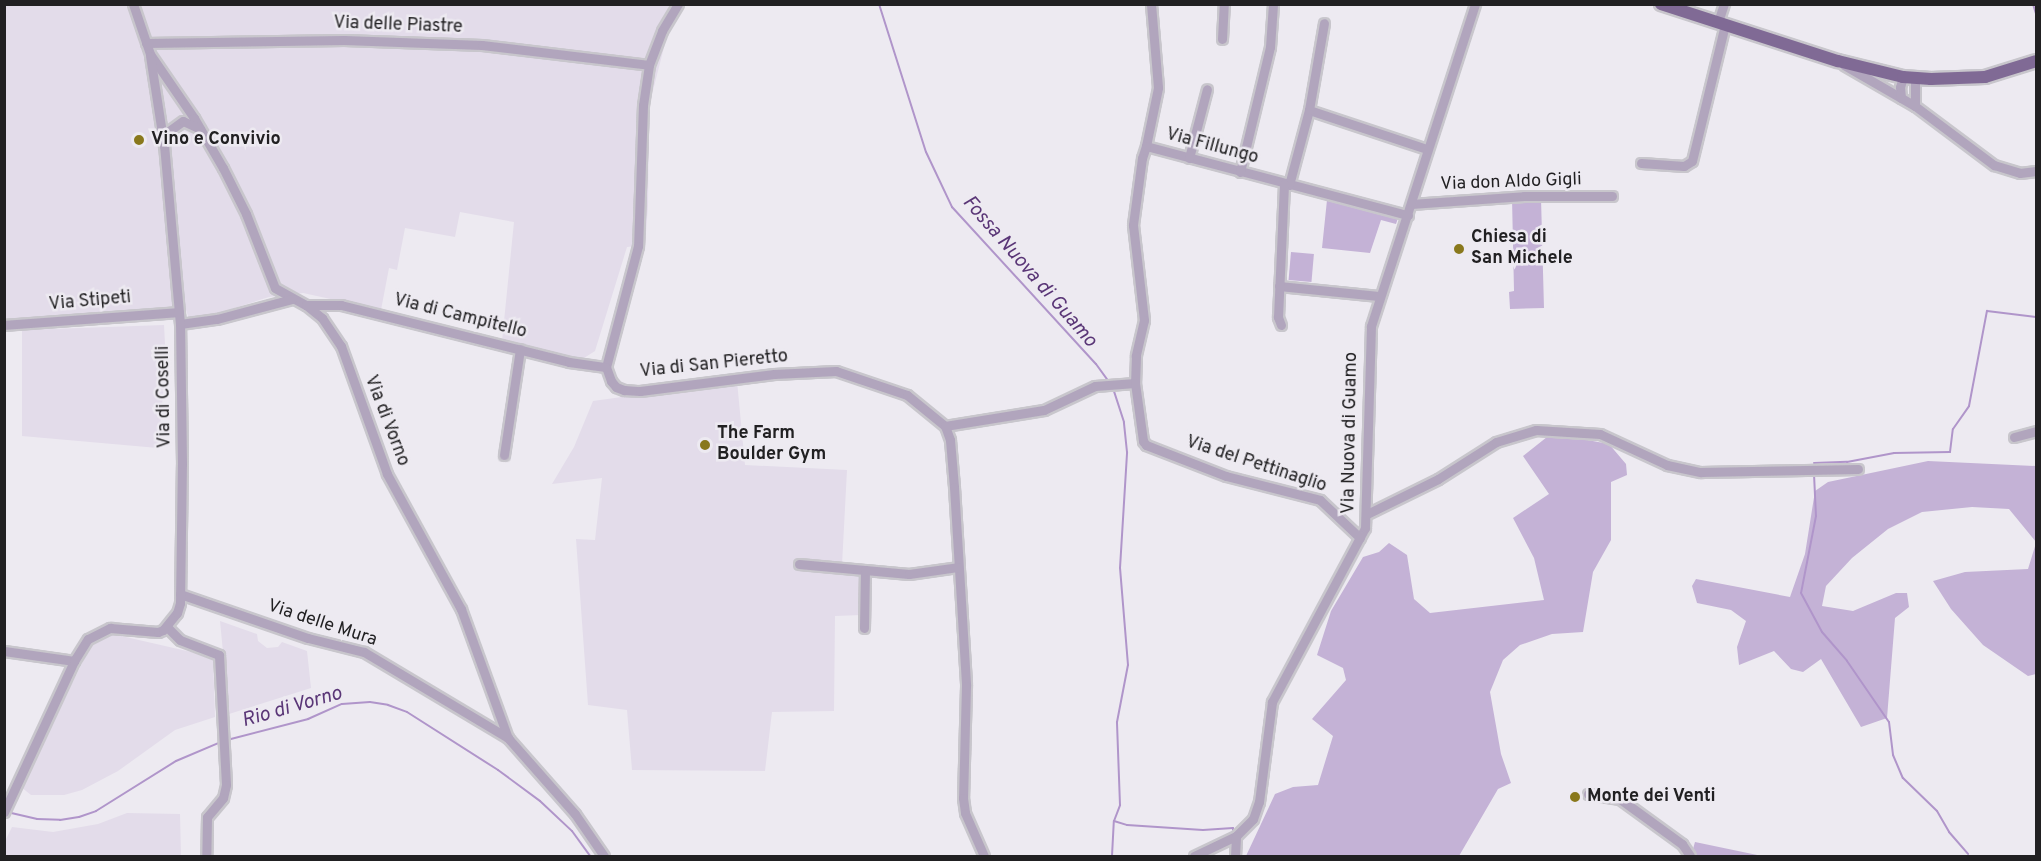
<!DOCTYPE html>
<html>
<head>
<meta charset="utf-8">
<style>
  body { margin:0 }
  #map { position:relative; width:2041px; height:861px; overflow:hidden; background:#edeaf1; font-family:Overpass,sans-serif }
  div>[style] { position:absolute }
  .built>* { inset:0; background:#e3dcea }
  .green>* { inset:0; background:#c4b2d6; transform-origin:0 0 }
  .stream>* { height:2px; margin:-1px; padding:0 1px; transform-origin:1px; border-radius:1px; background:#b095ca }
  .roads { filter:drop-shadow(2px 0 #c8c6cc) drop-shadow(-2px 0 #c8c6cc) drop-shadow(0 2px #c8c6cc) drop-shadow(0 -2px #c8c6cc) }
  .minor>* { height:9px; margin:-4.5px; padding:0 4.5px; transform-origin:4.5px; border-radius:4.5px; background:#b1a5bd }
  .major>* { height:12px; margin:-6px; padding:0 6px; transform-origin:6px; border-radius:6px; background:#806a95 }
  .dots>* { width:16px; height:16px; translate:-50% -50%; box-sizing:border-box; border:3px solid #edeaf1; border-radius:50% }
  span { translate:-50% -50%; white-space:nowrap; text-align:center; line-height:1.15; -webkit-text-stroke:5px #edeaf1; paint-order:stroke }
  .street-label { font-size:18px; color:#212022 }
  .poi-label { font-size:18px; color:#212022; font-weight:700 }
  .left { translate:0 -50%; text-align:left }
  .water-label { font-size:20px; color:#5a3677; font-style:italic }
  .frame { position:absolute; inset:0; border:6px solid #212022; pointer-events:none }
</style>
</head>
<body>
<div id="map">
  <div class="built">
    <div style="clip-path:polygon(4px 5px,683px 5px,669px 28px,649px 106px,648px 206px,645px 245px,627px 247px,595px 351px,584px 358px,574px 359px,502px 341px,514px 222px,460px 212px,455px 237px,405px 228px,397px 270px,389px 268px,381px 310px,303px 293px,269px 297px,206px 317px,189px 319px,185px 307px,5px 323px)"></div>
    <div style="clip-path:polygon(164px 325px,166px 363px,158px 448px,22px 436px,22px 330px)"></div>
    <div style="clip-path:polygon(737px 381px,745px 465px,847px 470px,842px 565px,863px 567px,861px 615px,835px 616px,834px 711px,772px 712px,765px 771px,632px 770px,627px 710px,588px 705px,576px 539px,595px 540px,602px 478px,552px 484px,574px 447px,593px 401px)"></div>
    <div style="clip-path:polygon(220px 621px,257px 634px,258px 641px,267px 648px,278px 647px,282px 642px,307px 651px,311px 688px,229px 714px)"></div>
    <div style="clip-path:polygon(108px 635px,117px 635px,213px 657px,215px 717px,175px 730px,118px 771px,82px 790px,64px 795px,31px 795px,21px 787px,90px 647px)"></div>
    <div style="clip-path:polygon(127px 813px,180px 814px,181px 856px,5px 856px,5px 841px,12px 827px,53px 832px,98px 824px)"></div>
  </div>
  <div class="green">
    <div style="clip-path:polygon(1512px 198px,1541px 198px,1544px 308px,1510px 309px,1509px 292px,1514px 291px)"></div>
    <div style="clip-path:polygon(1327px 200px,1398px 218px,1396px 224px,1381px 220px,1370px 253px,1322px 248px)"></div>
    <div style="left:1291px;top:252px;width:23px;height:28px;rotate:5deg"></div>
    <div style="clip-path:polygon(1547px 437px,1571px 437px,1609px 444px,1626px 464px,1627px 475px,1611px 482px,1611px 540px,1593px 572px,1583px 632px,1552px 634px,1520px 645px,1503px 660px,1490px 692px,1501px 754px,1511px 783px,1498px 789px,1459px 856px,1246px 856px,1275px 794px,1293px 787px,1318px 785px,1333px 736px,1312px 719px,1346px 680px,1343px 668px,1317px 655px,1331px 611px,1363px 557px,1379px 552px,1389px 543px,1407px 555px,1414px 599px,1430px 613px,1544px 600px,1534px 558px,1513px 518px,1549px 494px,1523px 456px)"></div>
    <div style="clip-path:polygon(1928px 461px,2036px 466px,2036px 542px,2009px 509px,1972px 507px,1922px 512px,1888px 529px,1852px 558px,1826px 586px,1822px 606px,1853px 611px,1896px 593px,1907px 593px,1909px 607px,1895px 618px,1887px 718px,1861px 727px,1821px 659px,1803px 672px,1791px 669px,1774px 651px,1739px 665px,1737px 647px,1746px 621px,1731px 610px,1697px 603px,1692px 586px,1696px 579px,1790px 597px,1805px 554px,1815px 491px,1828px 482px)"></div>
    <div style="clip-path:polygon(2036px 543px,2036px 674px,2028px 676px,1983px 645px,1951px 609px,1933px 581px,1965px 572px,2028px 569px)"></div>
    <div style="clip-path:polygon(1695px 842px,1762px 856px,1691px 856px)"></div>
  </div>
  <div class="stream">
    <div style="left:879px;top:4px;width:155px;rotate:72.4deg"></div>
    <div style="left:926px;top:152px;width:61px;rotate:64.7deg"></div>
    <div style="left:952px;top:207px;width:213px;rotate:47.5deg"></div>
    <div style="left:1096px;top:364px;width:22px;rotate:54deg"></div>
    <div style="left:2033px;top:4px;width:10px;rotate:73deg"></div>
    <div style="left:1814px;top:463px;width:33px;rotate:-2deg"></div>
    <div style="left:1847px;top:462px;width:48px;rotate:-10.8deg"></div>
    <div style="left:1894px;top:453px;width:56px;rotate:-1deg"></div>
    <div style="left:1950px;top:452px;width:23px;rotate:-83deg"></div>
    <div style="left:1953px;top:429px;width:28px;rotate:-55deg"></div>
    <div style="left:1969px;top:406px;width:97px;rotate:-79.3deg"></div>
    <div style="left:1987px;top:311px;width:49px;rotate:7deg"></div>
    <div style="left:1814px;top:474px;width:42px;rotate:87.3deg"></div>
    <div style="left:1816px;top:516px;width:78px;rotate:101deg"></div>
    <div style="left:1801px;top:593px;width:44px;rotate:61.7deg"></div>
    <div style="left:1822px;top:632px;width:38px;rotate:49deg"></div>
    <div style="left:1847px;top:661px;width:74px;rotate:55.5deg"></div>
    <div style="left:1889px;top:722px;width:33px;rotate:83deg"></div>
    <div style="left:1893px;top:755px;width:25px;rotate:67deg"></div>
    <div style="left:1903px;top:778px;width:47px;rotate:44.1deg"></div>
    <div style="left:1937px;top:811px;width:24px;rotate:60deg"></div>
    <div style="left:1949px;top:832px;width:29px;rotate:49deg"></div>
    <div style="left:227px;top:740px;width:84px;rotate:-14.5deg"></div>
    <div style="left:308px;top:719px;width:37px;rotate:-24deg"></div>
    <div style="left:342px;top:704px;width:28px;rotate:-4deg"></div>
    <div style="left:370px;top:702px;width:18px;rotate:9deg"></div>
    <div style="left:388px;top:705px;width:20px;rotate:20deg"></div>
    <div style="left:407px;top:712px;width:108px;rotate:32.5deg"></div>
    <div style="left:498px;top:770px;width:52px;rotate:36.4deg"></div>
    <div style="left:540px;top:801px;width:44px;rotate:43.2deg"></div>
    <div style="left:572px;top:831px;width:31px;rotate:54deg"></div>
    <div style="left:7px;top:812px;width:31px;rotate:13deg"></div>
    <div style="left:37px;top:819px;width:23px;rotate:2deg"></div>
    <div style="left:60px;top:820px;width:19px;rotate:-9deg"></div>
    <div style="left:79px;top:817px;width:18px;rotate:-19deg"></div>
    <div style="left:96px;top:811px;width:94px;rotate:-32deg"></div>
    <div style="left:176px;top:761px;width:49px;rotate:-22.9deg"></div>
    <div style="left:1114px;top:821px;width:14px;rotate:17deg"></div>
    <div style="left:1127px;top:825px;width:76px;rotate:3.8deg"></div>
    <div style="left:1203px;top:830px;width:30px;rotate:-4deg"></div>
    <div style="left:1233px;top:828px;width:3px;rotate:90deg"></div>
    <div style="left:1112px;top:856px;width:35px;rotate:-87deg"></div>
    <div style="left:1114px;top:821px;width:17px;rotate:-69deg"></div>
    <div style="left:1120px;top:805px;width:83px;rotate:-92.1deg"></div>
    <div style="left:1117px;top:722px;width:58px;rotate:-79.1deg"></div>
    <div style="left:1128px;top:665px;width:97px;rotate:-94.7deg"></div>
    <div style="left:1120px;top:568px;width:116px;rotate:-86.5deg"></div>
    <div style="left:1127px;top:452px;width:30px;rotate:-96deg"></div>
    <div style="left:1124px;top:422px;width:32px;rotate:-108deg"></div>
  </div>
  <div class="roads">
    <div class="minor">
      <div style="left:133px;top:4px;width:53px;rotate:71.2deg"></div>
      <div style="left:150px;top:54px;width:78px;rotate:55.5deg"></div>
      <div style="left:194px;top:118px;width:58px;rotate:59.9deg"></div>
      <div style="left:223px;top:168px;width:51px;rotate:63.4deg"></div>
      <div style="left:246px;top:214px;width:79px;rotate:68.6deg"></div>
      <div style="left:275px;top:288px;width:35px;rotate:29deg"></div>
      <div style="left:306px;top:305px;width:21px;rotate:39deg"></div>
      <div style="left:322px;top:318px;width:34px;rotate:56deg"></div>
      <div style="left:341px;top:346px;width:136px;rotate:70.2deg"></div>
      <div style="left:387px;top:474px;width:154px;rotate:61.3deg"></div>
      <div style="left:461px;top:609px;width:137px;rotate:70deg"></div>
      <div style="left:508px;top:738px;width:101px;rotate:48.6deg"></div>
      <div style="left:575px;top:814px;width:51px;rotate:55.4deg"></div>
      <div style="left:678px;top:4px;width:31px;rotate:121deg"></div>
      <div style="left:662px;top:31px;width:36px;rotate:111deg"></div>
      <div style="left:649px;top:65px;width:40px;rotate:98.5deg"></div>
      <div style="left:643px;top:105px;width:141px;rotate:92deg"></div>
      <div style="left:638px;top:246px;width:125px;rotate:104.8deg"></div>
      <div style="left:606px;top:367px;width:15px;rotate:70deg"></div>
      <div style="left:611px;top:381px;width:8px;rotate:50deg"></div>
      <div style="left:616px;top:387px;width:9px;rotate:21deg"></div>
      <div style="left:624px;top:390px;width:16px;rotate:4deg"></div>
      <div style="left:640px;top:391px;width:135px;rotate:-7.2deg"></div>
      <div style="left:774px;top:374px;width:62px;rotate:-2.8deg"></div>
      <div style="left:836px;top:371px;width:75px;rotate:18.7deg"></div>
      <div style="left:907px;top:395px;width:49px;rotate:39.2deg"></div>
      <div style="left:945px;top:426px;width:100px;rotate:-9.2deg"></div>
      <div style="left:1044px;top:410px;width:56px;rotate:-25.2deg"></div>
      <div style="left:1095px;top:386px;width:40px;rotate:-4.3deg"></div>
      <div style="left:1151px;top:4px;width:84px;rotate:85.2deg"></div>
      <div style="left:1158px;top:88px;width:59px;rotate:101.7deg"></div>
      <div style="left:1146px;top:146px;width:271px;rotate:14.8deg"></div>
      <div style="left:1718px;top:22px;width:19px;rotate:-72deg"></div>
      <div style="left:1222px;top:39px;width:35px;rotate:-87deg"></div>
      <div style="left:146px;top:43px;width:198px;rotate:-0.9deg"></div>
      <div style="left:344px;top:40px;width:138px;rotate:2.1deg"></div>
      <div style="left:482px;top:45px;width:168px;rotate:6.8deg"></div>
      <div style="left:1844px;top:65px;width:82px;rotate:30deg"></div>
      <div style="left:1915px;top:106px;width:99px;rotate:36.8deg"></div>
      <div style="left:1994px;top:165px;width:27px;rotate:17deg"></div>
      <div style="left:2020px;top:173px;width:16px;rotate:-7deg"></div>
      <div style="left:1915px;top:78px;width:28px;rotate:90deg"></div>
      <div style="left:1901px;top:98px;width:11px;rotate:-95deg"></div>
      <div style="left:1900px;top:87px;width:10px;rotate:-73deg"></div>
      <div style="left:1309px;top:110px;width:124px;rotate:18.3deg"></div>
      <div style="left:165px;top:142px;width:12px;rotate:-70deg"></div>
      <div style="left:169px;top:131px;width:17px;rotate:-36deg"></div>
      <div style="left:183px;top:121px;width:19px;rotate:25deg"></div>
      <div style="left:1146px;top:146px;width:13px;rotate:108deg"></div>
      <div style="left:1142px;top:158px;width:68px;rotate:97.7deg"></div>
      <div style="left:1133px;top:225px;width:96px;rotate:83.4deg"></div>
      <div style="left:1144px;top:320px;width:37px;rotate:103deg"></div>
      <div style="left:1136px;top:356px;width:27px;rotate:92deg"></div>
      <div style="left:1135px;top:383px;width:59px;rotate:82.1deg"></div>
      <div style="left:1143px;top:441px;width:5px;rotate:53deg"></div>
      <div style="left:1146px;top:445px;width:86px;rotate:21.2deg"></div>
      <div style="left:1226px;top:476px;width:97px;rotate:14.3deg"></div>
      <div style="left:1320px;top:500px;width:55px;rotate:43.5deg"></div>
      <div style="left:1189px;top:158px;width:71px;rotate:-75.4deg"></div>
      <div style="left:1641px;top:163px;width:43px;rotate:4deg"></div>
      <div style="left:1684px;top:166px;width:9px;rotate:-32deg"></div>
      <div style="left:1692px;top:161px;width:140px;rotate:-76.4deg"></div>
      <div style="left:1240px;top:172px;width:129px;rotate:-76.5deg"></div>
      <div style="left:1270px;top:47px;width:43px;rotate:-86deg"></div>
      <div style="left:1289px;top:185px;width:78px;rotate:-75.1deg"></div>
      <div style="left:1309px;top:110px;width:88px;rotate:-80.2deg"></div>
      <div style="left:1411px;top:204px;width:113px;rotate:-4deg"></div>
      <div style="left:1524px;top:196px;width:88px"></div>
      <div style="left:1279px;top:286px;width:100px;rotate:5.7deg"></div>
      <div style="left:306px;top:305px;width:35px"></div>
      <div style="left:341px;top:305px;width:235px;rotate:14deg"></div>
      <div style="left:569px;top:362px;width:37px;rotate:8deg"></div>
      <div style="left:180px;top:324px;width:37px;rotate:-8deg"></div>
      <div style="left:217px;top:319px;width:78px;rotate:-14.9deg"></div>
      <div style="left:4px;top:325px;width:175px;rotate:-4.2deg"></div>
      <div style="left:1281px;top:325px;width:9px;rotate:-111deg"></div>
      <div style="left:1278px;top:317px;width:133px;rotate:-87.4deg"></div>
      <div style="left:945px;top:426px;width:15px;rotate:70deg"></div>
      <div style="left:950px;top:440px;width:47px;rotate:85.1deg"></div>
      <div style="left:954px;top:487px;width:199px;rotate:86.5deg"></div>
      <div style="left:966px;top:686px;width:112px;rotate:91.5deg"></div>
      <div style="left:963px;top:798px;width:15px;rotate:82deg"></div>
      <div style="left:965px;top:813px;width:47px;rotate:66.2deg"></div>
      <div style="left:2014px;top:437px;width:23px;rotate:-15deg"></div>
      <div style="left:504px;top:455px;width:107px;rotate:-81.4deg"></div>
      <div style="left:1367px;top:514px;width:79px;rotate:-26.2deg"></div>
      <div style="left:1438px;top:479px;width:69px;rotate:-32.5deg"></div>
      <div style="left:1496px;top:442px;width:42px;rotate:-16.7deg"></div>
      <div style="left:1536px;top:430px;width:64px;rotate:3.6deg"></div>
      <div style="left:1600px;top:434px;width:74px;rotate:24.8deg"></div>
      <div style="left:1667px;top:465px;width:35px;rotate:12deg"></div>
      <div style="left:1701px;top:472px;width:157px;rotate:-1.1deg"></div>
      <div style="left:799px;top:564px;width:66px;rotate:5.2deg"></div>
      <div style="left:865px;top:570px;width:58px;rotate:91deg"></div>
      <div style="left:865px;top:570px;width:44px;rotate:5.2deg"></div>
      <div style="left:909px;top:574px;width:49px;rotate:-8.1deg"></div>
      <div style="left:180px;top:594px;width:135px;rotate:19deg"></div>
      <div style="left:308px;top:638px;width:58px;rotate:14deg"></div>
      <div style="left:364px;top:652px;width:168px;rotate:30.8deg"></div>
      <div style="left:167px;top:627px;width:18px;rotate:45deg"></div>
      <div style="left:180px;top:640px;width:42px;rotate:21deg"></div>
      <div style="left:219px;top:655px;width:130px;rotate:86.9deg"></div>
      <div style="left:226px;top:785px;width:13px;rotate:103deg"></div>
      <div style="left:223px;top:798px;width:25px;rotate:130deg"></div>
      <div style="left:207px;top:817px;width:39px;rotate:91deg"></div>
      <div style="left:4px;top:651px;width:71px;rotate:8.1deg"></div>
      <div style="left:1588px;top:794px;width:32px;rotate:9deg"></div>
      <div style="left:1620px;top:799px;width:77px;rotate:36deg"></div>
      <div style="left:1682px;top:844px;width:14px;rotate:56deg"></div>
      <div style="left:4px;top:812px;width:166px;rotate:-65.1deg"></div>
      <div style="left:74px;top:661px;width:26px;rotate:-58deg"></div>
      <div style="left:88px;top:639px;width:25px;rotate:-27deg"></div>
      <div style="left:110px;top:628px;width:48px;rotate:4.8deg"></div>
      <div style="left:158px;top:632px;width:5px;rotate:-22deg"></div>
      <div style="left:163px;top:630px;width:22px;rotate:-51deg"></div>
      <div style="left:177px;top:613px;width:10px;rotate:-73deg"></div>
      <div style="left:180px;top:603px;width:139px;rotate:-89.2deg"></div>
      <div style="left:182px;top:464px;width:140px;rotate:-90.8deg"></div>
      <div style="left:180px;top:324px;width:179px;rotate:-95.1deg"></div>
      <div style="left:164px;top:146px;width:91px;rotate:-98.8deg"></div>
      <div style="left:1194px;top:856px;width:47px;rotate:-25.5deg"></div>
      <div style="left:1236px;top:836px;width:24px;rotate:-45deg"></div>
      <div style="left:1253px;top:819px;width:18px;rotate:-71deg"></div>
      <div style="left:1259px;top:802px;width:101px;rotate:-82.6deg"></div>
      <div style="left:1272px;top:702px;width:197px;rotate:-61.9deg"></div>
      <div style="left:1365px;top:528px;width:202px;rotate:-88.3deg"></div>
      <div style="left:1371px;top:326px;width:338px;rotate:-72.1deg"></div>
      <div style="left:1235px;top:856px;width:20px;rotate:-87deg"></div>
    </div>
    <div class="major">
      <div style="left:1661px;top:4px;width:186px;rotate:17.9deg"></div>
      <div style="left:1838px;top:61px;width:67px;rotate:13.8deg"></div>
      <div style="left:1903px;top:77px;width:28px;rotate:4deg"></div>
      <div style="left:1931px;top:79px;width:54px;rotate:-2.1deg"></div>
      <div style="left:1985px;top:77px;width:53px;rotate:-17.4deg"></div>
    </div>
  </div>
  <div class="dots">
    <div style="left:139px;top:140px;background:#89781c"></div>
    <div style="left:1459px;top:249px;background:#89781c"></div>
    <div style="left:705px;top:445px;background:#89781c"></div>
    <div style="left:1575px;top:797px;background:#89781c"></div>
  </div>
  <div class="street-label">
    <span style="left:398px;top:26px;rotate:2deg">Via delle Piastre</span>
    <span style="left:1212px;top:147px;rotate:15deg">Via Fillungo</span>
    <span style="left:1511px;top:183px;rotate:-2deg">Via don Aldo Gigli</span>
    <span style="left:90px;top:302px;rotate:-5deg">Via Stipeti</span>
    <span style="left:460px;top:317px;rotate:14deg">Via di Campitello</span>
    <span style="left:714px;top:365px;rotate:-6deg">Via di San Pieretto</span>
    <span style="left:165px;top:397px;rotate:-91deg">Via di Coselli</span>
    <span style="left:386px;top:421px;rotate:69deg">Via di Vorno</span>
    <span style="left:1351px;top:433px;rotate:-89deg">Via Nuova di Guamo</span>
    <span style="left:1256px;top:465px;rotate:18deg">Via del Pettinaglio</span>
    <span style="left:322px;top:624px;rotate:18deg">Via delle Mura</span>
  </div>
  <div class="poi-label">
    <span class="left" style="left:151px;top:140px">Vino e Convivio</span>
    <span class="left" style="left:1471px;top:249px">Chiesa di<br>San Michele</span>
    <span class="left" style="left:717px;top:445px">The Farm<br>Boulder Gym</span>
    <span class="left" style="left:1587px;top:797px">Monte dei Venti</span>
  </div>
  <div class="water-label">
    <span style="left:1029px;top:272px;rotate:49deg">Fossa Nuova di Guamo</span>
    <span style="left:292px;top:708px;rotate:-16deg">Rio di Vorno</span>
  </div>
  <div class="frame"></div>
</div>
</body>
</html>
